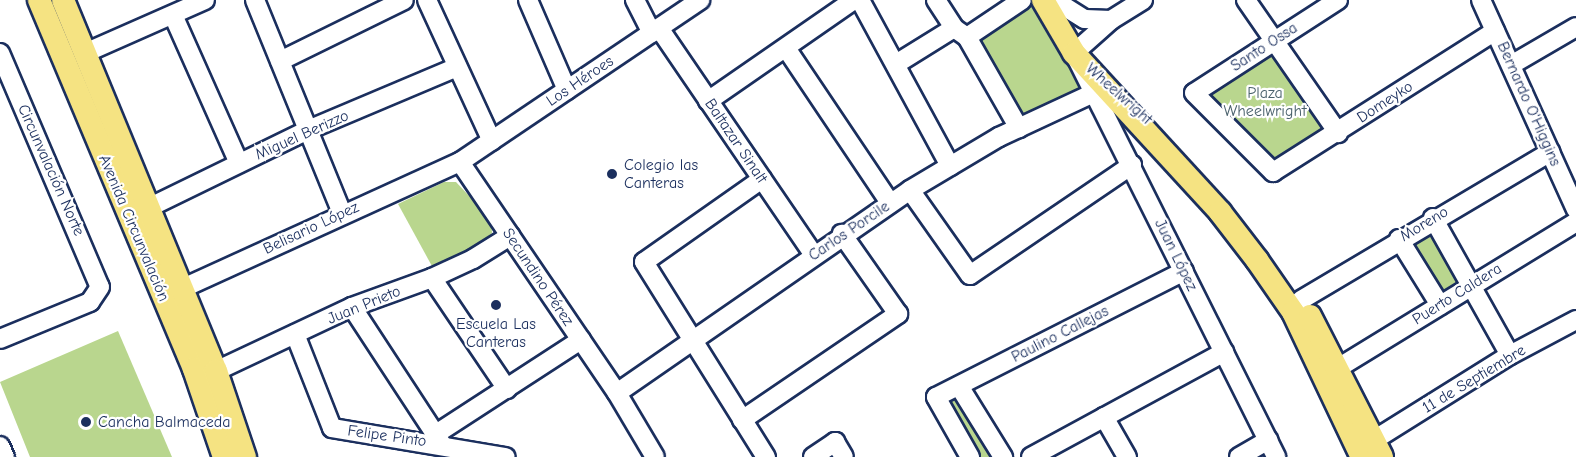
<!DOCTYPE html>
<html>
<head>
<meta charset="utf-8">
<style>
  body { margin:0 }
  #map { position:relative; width:1576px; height:457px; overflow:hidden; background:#fff; font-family:"Comic Neue",sans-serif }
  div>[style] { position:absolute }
  .green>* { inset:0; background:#b9d68e; transform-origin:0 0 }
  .roads { filter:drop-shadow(2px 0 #1b2f5e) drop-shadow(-2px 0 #1b2f5e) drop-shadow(0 2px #1b2f5e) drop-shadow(0 -2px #1b2f5e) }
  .minor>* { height:18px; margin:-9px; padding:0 9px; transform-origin:9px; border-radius:9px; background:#fff }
  .major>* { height:22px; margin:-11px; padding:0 11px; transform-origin:11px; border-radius:11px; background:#f5e382 }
  .dots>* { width:16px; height:16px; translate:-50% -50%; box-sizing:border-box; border:3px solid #fff; border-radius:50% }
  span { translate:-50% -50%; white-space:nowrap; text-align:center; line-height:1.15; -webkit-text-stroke:4.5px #fff; paint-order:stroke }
  .street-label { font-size:16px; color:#1b2f5e }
  .park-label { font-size:16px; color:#4a616c }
  .poi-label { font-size:16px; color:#1b2f5e }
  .left { translate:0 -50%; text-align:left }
</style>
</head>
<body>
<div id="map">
  <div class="green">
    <div style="left:1031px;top:0;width:104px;height:71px;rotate:59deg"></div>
    <div style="clip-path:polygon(1272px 47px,1329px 130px,1274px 164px,1203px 92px)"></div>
    <div style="clip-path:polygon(444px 182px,456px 182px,491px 219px,492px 233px,479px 245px,433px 268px,398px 204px)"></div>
    <div style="clip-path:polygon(1429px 228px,1461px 284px,1442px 300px,1407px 243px)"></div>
    <div style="clip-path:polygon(118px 331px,172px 457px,30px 457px,0 382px)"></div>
    <div style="clip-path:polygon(957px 396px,994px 457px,981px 457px,946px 403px)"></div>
  </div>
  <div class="roads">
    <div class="minor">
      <div style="left:255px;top:0;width:230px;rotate:67.8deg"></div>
      <div style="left:427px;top:0;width:155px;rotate:65.3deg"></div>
      <div style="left:528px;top:0;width:98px;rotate:66.6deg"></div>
      <div style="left:635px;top:0;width:37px;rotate:63deg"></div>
      <div style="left:860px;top:0;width:189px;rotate:61.5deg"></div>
      <div style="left:936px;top:0;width:33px;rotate:57deg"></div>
      <div style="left:954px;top:28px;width:16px;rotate:35deg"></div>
      <div style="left:967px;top:37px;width:105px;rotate:60.3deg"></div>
      <div style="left:1054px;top:0;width:36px;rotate:32deg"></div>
      <div style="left:1085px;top:19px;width:26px;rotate:2deg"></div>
      <div style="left:1143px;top:0;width:38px;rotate:148deg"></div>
      <div style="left:1111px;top:20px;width:50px;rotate:138.3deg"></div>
      <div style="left:1074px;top:53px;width:452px;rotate:63.4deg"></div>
      <div style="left:1246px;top:0;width:162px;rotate:55.3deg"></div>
      <div style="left:1338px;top:0;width:171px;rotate:147.1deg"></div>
      <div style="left:1194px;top:93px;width:112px;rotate:45deg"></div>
      <div style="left:1273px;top:172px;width:263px;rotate:-32.4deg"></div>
      <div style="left:1481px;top:0;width:230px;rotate:65.6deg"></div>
      <div style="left:173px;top:15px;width:162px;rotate:66deg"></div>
      <div style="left:659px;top:28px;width:273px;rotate:55.7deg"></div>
      <div style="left:967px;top:37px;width:66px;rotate:-33.9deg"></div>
      <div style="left:786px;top:48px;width:187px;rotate:56.1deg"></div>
      <div style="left:0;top:53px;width:254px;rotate:66.9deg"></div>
      <div style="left:100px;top:287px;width:18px;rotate:124deg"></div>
      <div style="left:90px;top:302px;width:97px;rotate:157.7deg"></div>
      <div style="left:85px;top:53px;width:131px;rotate:-23.8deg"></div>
      <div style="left:280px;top:61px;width:138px;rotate:-26.2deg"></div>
      <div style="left:896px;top:64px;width:68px;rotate:-31.8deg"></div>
      <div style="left:1511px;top:65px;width:75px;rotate:-30.3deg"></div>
      <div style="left:708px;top:101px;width:178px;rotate:-34.7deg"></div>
      <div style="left:460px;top:162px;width:279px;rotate:55.8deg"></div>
      <div style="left:617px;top:393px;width:74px;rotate:59.3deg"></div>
      <div style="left:762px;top:179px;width:144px;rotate:144.9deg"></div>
      <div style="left:644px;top:262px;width:230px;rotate:58deg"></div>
      <div style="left:910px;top:190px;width:104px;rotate:54.8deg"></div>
      <div style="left:970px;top:275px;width:196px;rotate:-34.2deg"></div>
      <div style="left:148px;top:208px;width:178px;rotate:-26deg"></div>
      <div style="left:308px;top:130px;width:162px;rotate:-22.9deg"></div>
      <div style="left:1433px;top:218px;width:157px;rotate:60.7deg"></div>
      <div style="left:1399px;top:239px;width:78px;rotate:58.2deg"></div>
      <div style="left:432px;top:278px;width:134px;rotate:56deg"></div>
      <div style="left:170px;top:294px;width:319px;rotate:-24.5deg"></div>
      <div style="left:460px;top:162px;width:290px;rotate:-34deg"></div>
      <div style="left:1301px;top:300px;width:290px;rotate:-30.7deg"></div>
      <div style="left:352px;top:307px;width:163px;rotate:56.8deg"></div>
      <div style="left:295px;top:334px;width:101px;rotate:68.5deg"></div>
      <div style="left:332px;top:428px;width:176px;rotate:9.5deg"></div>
      <div style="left:1338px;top:368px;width:279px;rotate:-31.5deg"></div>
      <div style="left:216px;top:371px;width:150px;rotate:-25.2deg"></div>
      <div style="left:352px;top:307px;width:85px;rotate:-19.9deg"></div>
      <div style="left:432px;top:278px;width:45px;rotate:-24.9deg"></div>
      <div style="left:473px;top:259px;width:44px;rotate:-31.9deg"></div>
      <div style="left:959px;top:386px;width:84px;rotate:58.2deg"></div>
      <div style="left:617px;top:393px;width:356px;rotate:-34.7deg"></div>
      <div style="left:910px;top:190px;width:104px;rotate:-30.8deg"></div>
      <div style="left:999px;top:137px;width:107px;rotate:-24.9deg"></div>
      <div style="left:1104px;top:417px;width:46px;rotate:60.1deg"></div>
      <div style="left:742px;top:420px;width:189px;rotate:-34.2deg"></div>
      <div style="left:898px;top:314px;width:98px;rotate:-125deg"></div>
      <div style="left:436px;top:434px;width:173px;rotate:-33deg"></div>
      <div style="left:1374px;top:440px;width:160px;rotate:-32deg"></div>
      <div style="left:1510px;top:355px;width:75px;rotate:-27.9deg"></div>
      <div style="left:0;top:446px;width:12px;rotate:66deg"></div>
      <div style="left:813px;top:457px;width:27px;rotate:-34deg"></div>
      <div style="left:835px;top:442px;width:17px;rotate:59deg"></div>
      <div style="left:970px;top:457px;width:69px;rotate:-119.5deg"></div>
      <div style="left:936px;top:397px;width:278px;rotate:-26.9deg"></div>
      <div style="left:1031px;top:457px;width:220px;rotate:-28.5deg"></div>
      <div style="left:1239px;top:457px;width:34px;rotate:-30deg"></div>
    </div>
    <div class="major">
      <div style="left:39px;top:0;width:400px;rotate:67.2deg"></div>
      <div style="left:194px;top:369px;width:93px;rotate:71.2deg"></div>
      <div style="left:63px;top:0;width:401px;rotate:67.6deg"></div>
      <div style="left:216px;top:371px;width:91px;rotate:71.4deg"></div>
      <div style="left:1043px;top:0;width:61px;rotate:59.7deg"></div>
      <div style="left:1074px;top:53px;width:216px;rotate:47.4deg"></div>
      <div style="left:1220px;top:212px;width:61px;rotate:52.4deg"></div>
      <div style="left:1257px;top:260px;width:63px;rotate:55.3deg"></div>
      <div style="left:1293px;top:312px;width:161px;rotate:64.6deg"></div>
      <div style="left:1310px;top:316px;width:158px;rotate:62.9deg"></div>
    </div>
  </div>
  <div class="dots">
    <div style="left:612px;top:174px;background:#1b2f5e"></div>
    <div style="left:496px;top:305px;background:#1b2f5e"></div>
    <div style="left:86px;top:422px;background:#1b2f5e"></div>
  </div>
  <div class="street-label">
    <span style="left:1264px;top:47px;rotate:-33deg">Santo Ossa</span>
    <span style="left:580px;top:81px;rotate:-34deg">Los Héroes</span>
    <span style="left:1119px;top:94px;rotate:42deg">Wheelwright</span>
    <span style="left:1385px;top:102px;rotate:-33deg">Domeyko</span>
    <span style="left:1529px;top:104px;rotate:66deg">Bernardo O'Higgins</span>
    <span style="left:302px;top:135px;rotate:-24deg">Miguel Berizzo</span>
    <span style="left:736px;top:141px;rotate:56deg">Baltazar Sinalt</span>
    <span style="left:51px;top:170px;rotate:66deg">Circunvalación Norte</span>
    <span style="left:1424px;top:224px;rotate:-31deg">Moreno</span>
    <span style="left:134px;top:228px;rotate:67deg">Avenida Circunvalación</span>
    <span style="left:311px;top:228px;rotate:-25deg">Belisario López</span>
    <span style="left:849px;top:231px;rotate:-34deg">Carlos Porcile</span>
    <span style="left:1176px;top:255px;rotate:64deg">Juan López</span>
    <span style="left:538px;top:277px;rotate:56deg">Secundino Pérez</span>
    <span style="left:1457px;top:294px;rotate:-32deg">Puerto Caldera</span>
    <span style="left:364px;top:305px;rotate:-22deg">Juan Prieto</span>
    <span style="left:1060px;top:334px;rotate:-27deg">Paulino Callejas</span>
    <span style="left:1474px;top:379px;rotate:-31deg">11 de Septiembre</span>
    <span style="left:387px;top:436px;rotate:8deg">Felipe Pinto</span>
  </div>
  <div class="park-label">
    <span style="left:1265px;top:102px">Plaza<br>Wheelwright</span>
  </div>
  <div class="poi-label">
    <span class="left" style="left:624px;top:174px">Colegio las<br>Canteras</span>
    <span style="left:496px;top:333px">Escuela Las<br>Canteras</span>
    <span class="left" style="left:98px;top:422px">Cancha Balmaceda</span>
  </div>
</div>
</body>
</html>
